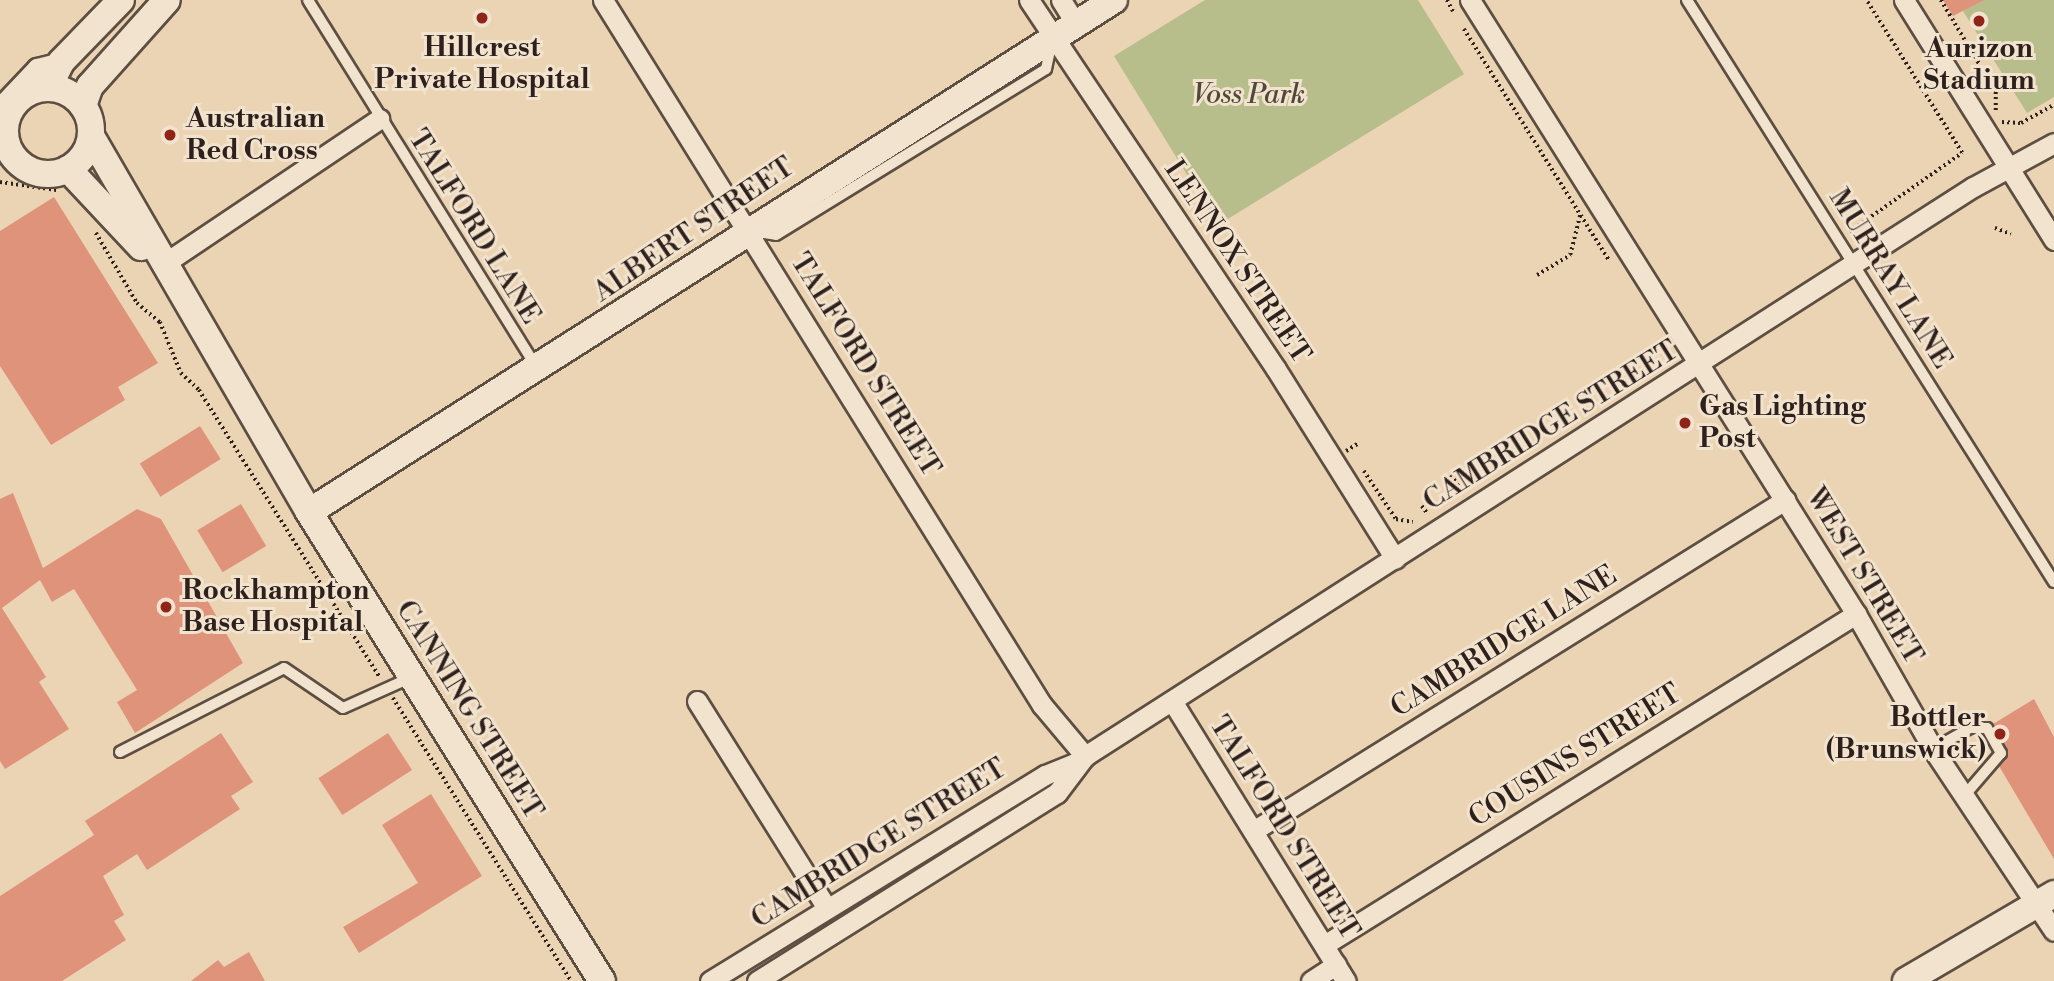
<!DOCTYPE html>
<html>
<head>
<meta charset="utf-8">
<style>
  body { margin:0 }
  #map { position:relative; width:2054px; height:981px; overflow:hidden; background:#ebd4b3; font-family:"Libre Bodoni",serif }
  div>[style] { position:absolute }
  .green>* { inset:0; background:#b8bd8c }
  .building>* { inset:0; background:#e0937b; transform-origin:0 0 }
  .path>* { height:3.5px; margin-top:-1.75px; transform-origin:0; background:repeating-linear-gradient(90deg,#2e211d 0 2px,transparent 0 5.5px) }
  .roads { filter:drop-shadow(2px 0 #5d4e42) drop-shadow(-2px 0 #5d4e42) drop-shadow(0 2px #5d4e42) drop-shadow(0 -2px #5d4e42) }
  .lane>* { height:10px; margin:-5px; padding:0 5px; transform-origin:5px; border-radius:5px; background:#f2e3ce }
  .street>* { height:19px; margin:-9.5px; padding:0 9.5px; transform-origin:9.5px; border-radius:9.5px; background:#f2e3ce }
  .secondary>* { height:26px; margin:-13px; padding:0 13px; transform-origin:13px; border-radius:13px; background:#f2e3ce }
  .secondary>.ring { margin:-13px; padding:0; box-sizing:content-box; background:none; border:26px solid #f2e3ce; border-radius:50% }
  .dots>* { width:19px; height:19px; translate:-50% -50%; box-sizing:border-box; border:4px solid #f2e3ce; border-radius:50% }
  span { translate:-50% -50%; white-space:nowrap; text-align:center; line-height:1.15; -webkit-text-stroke:6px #f2e3ce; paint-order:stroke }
  .poi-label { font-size:28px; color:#2e211d; font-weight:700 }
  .left { translate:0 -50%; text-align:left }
  .right { translate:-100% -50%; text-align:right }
  .park-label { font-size:28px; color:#504839; font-style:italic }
  .street-label { font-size:28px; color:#2e211d }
</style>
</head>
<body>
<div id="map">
  <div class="green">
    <div style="clip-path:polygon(1205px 0,1418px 0,1464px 74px,1218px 225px,1114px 56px)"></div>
    <div style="clip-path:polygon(1956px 0,2054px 0,2054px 97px,2027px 113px)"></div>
  </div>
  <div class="building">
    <div style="clip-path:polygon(1943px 0,1984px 0,1953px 16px)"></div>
    <div style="clip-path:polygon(54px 197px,158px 363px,118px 387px,125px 400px,51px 445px,0 366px,0 231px)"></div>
    <div style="left:200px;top:426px;width:39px;height:71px;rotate:58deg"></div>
    <div style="clip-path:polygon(13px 493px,43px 568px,137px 509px,161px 519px,243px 663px,135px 733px,117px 702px,137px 690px,74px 589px,52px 602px,40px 580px,2px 608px,46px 677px,39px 682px,69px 729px,5px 769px,0 761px,0 499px)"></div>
    <div style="left:241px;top:504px;width:49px;height:51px;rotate:59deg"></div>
    <div style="clip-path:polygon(2034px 699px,2054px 737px,2054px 859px,1999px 766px,2008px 753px,1993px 724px)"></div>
    <div style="clip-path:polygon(221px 733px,253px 782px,231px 796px,240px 809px,147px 870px,137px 854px,103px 876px,124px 915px,114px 921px,126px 940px,62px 981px,0 981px,0 896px,94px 835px,85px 821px)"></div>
    <div style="left:388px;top:733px;width:44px;height:83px;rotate:57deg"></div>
    <div style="clip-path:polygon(431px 794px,482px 876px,359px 953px,343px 927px,418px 883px,382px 825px)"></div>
    <div style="clip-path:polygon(249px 952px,265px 981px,191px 981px,218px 960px,224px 967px)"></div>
  </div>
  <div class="path">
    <div style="left:1447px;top:0;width:13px;rotate:61deg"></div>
    <div style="left:1941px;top:0;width:107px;rotate:59.1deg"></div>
    <div style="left:1996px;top:92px;width:20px;rotate:90deg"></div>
    <div style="left:1464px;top:29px;width:273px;rotate:57.9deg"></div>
    <div style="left:2002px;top:122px;width:19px;rotate:3deg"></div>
    <div style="left:2021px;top:123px;width:38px;rotate:-29deg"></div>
    <div style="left:0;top:182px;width:57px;rotate:8.1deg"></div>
    <div style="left:1995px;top:228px;width:17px;rotate:21deg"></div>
    <div style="left:1849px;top:232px;width:138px;rotate:-35deg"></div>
    <div style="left:1962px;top:153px;width:181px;rotate:-122.1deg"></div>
    <div style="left:96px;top:233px;width:81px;rotate:59.6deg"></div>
    <div style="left:137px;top:303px;width:30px;rotate:40deg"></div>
    <div style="left:160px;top:322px;width:55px;rotate:67.6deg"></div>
    <div style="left:181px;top:373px;width:25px;rotate:43deg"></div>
    <div style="left:199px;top:390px;width:339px;rotate:57.8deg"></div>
    <div style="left:1537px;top:275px;width:39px;rotate:-31deg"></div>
    <div style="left:1570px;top:255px;width:41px;rotate:-76deg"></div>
    <div style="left:1346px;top:451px;width:15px;rotate:-32deg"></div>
    <div style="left:1364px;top:471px;width:58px;rotate:56.3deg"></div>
    <div style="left:1396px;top:519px;width:17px;rotate:10deg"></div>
    <div style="left:1451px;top:475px;width:18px;rotate:56deg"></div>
    <div style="left:1440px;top:504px;width:110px;rotate:-33.1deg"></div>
    <div style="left:1422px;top:506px;width:9px;rotate:54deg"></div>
    <div style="left:393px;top:698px;width:334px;rotate:57.8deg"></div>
  </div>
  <div class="roads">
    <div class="lane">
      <div style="left:308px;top:0;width:430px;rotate:58.1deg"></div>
      <div style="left:1687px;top:0;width:688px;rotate:57.77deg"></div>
      <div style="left:758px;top:232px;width:18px;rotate:9deg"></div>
      <div style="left:776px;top:235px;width:317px;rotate:-31.6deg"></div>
      <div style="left:1046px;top:69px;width:25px;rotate:-78deg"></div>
      <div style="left:1933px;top:749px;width:43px;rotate:-29.6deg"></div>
      <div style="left:1970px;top:728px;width:17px"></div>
      <div style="left:1987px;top:728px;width:29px;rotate:61deg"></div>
      <div style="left:2001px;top:753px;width:57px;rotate:130.7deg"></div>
      <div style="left:120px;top:752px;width:184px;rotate:-27.1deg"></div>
      <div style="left:284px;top:668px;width:71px;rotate:34.1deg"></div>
      <div style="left:343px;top:708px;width:76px;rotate:-24.2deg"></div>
    </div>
    <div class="street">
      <div style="left:603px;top:0;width:831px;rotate:58.09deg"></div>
      <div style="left:1042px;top:705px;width:67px;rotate:49.9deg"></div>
      <div style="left:1029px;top:0;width:444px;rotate:56.2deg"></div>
      <div style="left:1276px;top:369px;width:224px;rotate:57.9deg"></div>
      <div style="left:1061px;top:0;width:28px;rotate:58deg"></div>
      <div style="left:1470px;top:0;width:725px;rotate:57.84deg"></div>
      <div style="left:1856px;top:614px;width:158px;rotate:60.3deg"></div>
      <div style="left:1934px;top:751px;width:216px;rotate:56.3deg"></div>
      <div style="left:1904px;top:0;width:283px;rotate:58deg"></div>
      <div style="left:0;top:107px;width:54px;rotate:-46.5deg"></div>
      <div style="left:37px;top:68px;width:25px;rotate:-14deg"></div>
      <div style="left:162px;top:265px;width:262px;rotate:-33.9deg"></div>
      <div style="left:697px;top:701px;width:244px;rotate:57.9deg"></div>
      <div style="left:1174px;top:704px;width:326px;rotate:58.2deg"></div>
      <div style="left:1253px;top:831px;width:627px;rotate:-31.89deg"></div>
      <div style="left:1324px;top:945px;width:627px;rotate:-31.89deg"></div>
      <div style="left:710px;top:981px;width:393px;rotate:-31.6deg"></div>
      <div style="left:1045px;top:775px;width:38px;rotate:-22deg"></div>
      <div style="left:757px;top:981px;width:354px;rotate:-32.1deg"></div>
      <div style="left:1057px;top:793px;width:46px;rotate:-52.9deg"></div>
      <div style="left:1085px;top:756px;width:1055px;rotate:-32.65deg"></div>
      <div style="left:1973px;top:187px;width:92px;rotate:-28.5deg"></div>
      <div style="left:1311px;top:981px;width:30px;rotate:-33deg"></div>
    </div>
    <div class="secondary">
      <div style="left:48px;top:88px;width:29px;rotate:-63deg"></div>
      <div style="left:61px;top:62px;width:86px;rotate:-45.9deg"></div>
      <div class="ring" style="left:5px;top:88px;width:60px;height:60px"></div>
      <div style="left:83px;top:106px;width:21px;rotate:-71deg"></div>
      <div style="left:90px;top:86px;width:115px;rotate:-48.2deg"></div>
      <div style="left:91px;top:136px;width:435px;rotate:59.9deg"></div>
      <div style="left:309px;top:512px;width:553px;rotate:58.01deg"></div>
      <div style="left:68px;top:169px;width:107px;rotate:46.9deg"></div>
      <div style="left:309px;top:512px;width:954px;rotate:-32.46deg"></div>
      <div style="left:1906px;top:981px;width:172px;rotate:-30.4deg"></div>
    </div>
  </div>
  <div class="dots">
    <div style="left:482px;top:18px;background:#8f2418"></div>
    <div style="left:1979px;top:21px;background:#8f2418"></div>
    <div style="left:170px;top:135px;background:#8f2418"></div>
    <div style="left:1685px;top:423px;background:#8f2418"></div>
    <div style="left:166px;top:607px;background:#8f2418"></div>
    <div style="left:2000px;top:734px;background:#8f2418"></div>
  </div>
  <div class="poi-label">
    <span style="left:482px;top:64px">Hillcrest<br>Private Hospital</span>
    <span style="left:1979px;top:65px">Aurizon<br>Stadium</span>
    <span class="left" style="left:186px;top:135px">Australian<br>Red Cross</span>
    <span class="left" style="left:1699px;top:423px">Gas Lighting<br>Post</span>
    <span class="left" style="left:182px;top:607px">Rockhampton<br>Base Hospital</span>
    <span class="right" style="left:1986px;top:734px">Bottler<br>(Brunswick)</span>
  </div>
  <div class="park-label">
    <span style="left:1249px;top:95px">Voss Park</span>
  </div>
  <div class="street-label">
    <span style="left:474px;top:227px;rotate:58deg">TALFORD LANE</span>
    <span style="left:694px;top:230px;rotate:-34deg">ALBERT STREET</span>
    <span style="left:1237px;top:262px;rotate:56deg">LENNOX STREET</span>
    <span style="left:1890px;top:279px;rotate:58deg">MURRAY LANE</span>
    <span style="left:865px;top:365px;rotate:58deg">TALFORD STREET</span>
    <span style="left:1551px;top:426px;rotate:-32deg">CAMBRIDGE STREET</span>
    <span style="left:1864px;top:576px;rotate:59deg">WEST STREET</span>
    <span style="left:1504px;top:642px;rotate:-32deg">CAMBRIDGE LANE</span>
    <span style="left:469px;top:710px;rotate:58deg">CANNING STREET</span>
    <span style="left:1575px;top:756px;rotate:-32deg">COUSINS STREET</span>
    <span style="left:1284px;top:828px;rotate:58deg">TALFORD STREET</span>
    <span style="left:879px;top:844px;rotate:-32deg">CAMBRIDGE STREET</span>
  </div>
</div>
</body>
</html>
